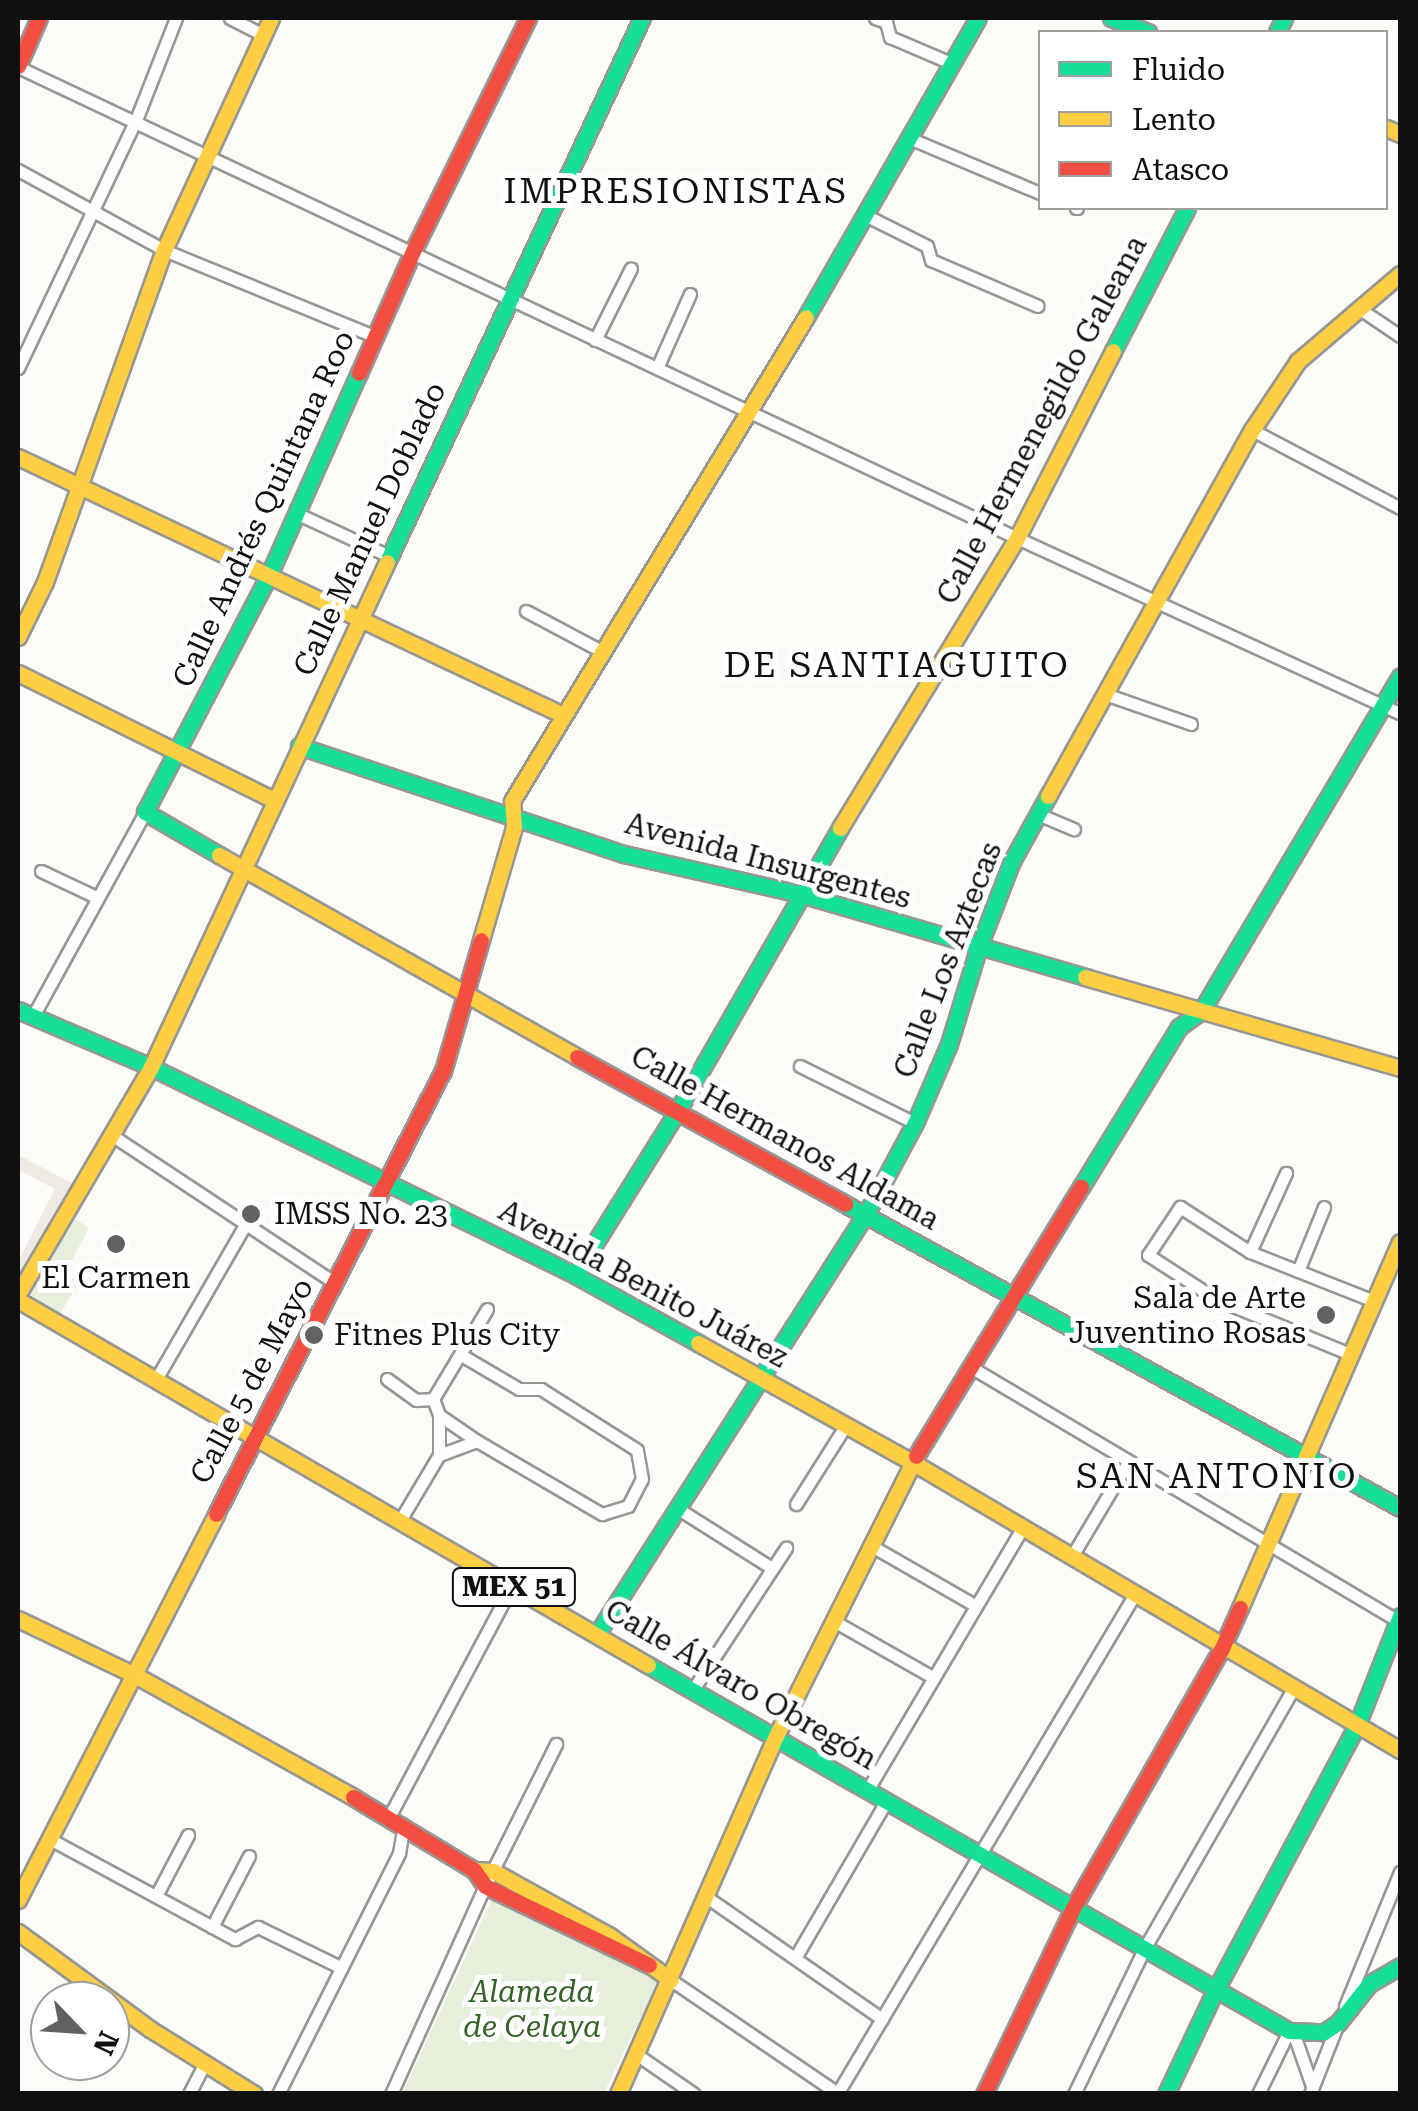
<!DOCTYPE html>
<html>
<head>
<meta charset="utf-8">
<style>
  body { margin:0 }
  #map { position:relative; width:1418px; height:2111px; overflow:hidden; background:#fcfbf7; font-family:"Roboto Serif",serif }
  div>[style] { position:absolute }
  .green>* { inset:0; background:#e6efd9 }
  .plaza>* { inset:0; background:#eceae3 }
  .roads { filter:drop-shadow(2px 0 #969694) drop-shadow(-2px 0 #969694) drop-shadow(0 2px #969694) drop-shadow(0 -2px #969694) }
  .street>* { height:11px; margin:-5.5px; padding:0 5.5px; transform-origin:5.5px; border-radius:5.5px; background:#fffefe }
  .fast>* { height:15px; margin:-7.5px; padding:0 7.5px; transform-origin:7.5px; border-radius:7.5px; background:#16e098 }
  .slow>* { height:15px; margin:-7.5px; padding:0 7.5px; transform-origin:7.5px; border-radius:7.5px; background:#ffcf43 }
  .jam>* { height:15px; margin:-7.5px; padding:0 7.5px; transform-origin:7.5px; border-radius:7.5px; background:#f24e42 }
  .dots>* { width:28px; height:28px; translate:-50% -50%; box-sizing:border-box; border:5px solid #fff; border-radius:50% }
  span { translate:-50% -50%; white-space:nowrap; text-align:center; line-height:1.15; -webkit-text-stroke:10px #fff; paint-order:stroke }
  .shield-label span { padding:2px 8px; background:#fff; border:2px solid; border-radius:8px; -webkit-text-stroke-width:0 }
  .shield-label { font-size:28px; color:#101010; font-weight:700 }
  .street-label { font-size:30px; color:#101010 }
  .poi-label { font-size:30px; color:#101010 }
  .left { translate:0 -50%; text-align:left }
  .right { translate:-100% -50%; text-align:right }
  .park-label { font-size:30px; color:#336227; font-style:italic }
  .quarter-label { font-size:35px; color:#101010; letter-spacing:2.5px }
  .frame { position:absolute; inset:0; border:20px solid #101010; pointer-events:none }
  .legend { position:absolute; left:1038px; top:30px; width:350px; height:180px; box-sizing:border-box; background:#fff; border:2px solid #9f9f9f; margin:0; padding:12px 18px; list-style:none; font-size:30px; color:#101010 }
  .legend li { display:flex; align-items:center; gap:20px; height:50px }
  .legend b { width:50px; border:2px solid #9f9f9f }
  .north { position:absolute; left:30px; top:1981px; width:100px; height:100px; box-sizing:border-box; background:#fff; border:2px solid #9f9f9f; border-radius:50%; rotate:115deg; font-size:28px; font-weight:700; line-height:40px; text-align:center; color:#101010 }
  .north::after { content:''; display:block; margin:auto; width:35px; height:45px; background:#636261; clip-path:polygon(50% 0,100% 100%,50% 72%,0 100%) }
</style>
</head>
<body>
<div id="map">
  <div class="green">
    <div style="clip-path:polygon(75px 1219px,89px 1228px,65px 1273px,79px 1282px,59px 1315px,27px 1293px)"></div>
    <div style="clip-path:polygon(493px 1897px,659px 1980px,604px 2093px,402px 2094px)"></div>
  </div>
  <div class="plaza">
    <div style="clip-path:polygon(18px 1155px,74px 1184px,18px 1284px,18px 1261px,55px 1189px,18px 1170px)"></div>
  </div>
  <div class="roads">
    <div class="street">
      <div style="left:230px;top:18px;width:37px;rotate:27deg"></div>
      <div style="left:875px;top:18px;width:12px;rotate:20deg"></div>
      <div style="left:886px;top:22px;width:16px;rotate:75deg"></div>
      <div style="left:890px;top:37px;width:66px;rotate:23.1deg"></div>
      <div style="left:18px;top:67px;width:1104px;rotate:25.24deg"></div>
      <div style="left:1017px;top:538px;width:421px;rotate:24.6deg"></div>
      <div style="left:909px;top:138px;width:142px;rotate:22.8deg"></div>
      <div style="left:18px;top:170px;width:166px;rotate:28.7deg"></div>
      <div style="left:164px;top:250px;width:229px;rotate:22.3deg"></div>
      <div style="left:1076px;top:208px;width:1px"></div>
      <div style="left:865px;top:215px;width:69px;rotate:26.6deg"></div>
      <div style="left:927px;top:246px;width:15px;rotate:74deg"></div>
      <div style="left:931px;top:260px;width:116px;rotate:23.3deg"></div>
      <div style="left:1360px;top:309px;width:48px;rotate:34deg"></div>
      <div style="left:595px;top:340px;width:80px;rotate:-63.4deg"></div>
      <div style="left:18px;top:368px;width:275px;rotate:-64.6deg"></div>
      <div style="left:136px;top:120px;width:110px;rotate:-68.6deg"></div>
      <div style="left:657px;top:368px;width:81px;rotate:-66deg"></div>
      <div style="left:1252px;top:430px;width:167px;rotate:27.8deg"></div>
      <div style="left:296px;top:513px;width:100px;rotate:24.8deg"></div>
      <div style="left:526px;top:611px;width:87px;rotate:28deg"></div>
      <div style="left:1105px;top:694px;width:91px;rotate:19.2deg"></div>
      <div style="left:1038px;top:814px;width:39px;rotate:23deg"></div>
      <div style="left:41px;top:871px;width:61px;rotate:25.3deg"></div>
      <div style="left:33px;top:1016px;width:233px;rotate:-61.2deg"></div>
      <div style="left:800px;top:1066px;width:128px;rotate:26.4deg"></div>
      <div style="left:113px;top:1136px;width:266px;rotate:33.5deg"></div>
      <div style="left:1250px;top:1252px;width:87px;rotate:-65.5deg"></div>
      <div style="left:1298px;top:1271px;width:69px;rotate:-67.9deg"></div>
      <div style="left:1350px;top:1354px;width:145px;rotate:-157.7deg"></div>
      <div style="left:1216px;top:1299px;width:81px;rotate:-147.1deg"></div>
      <div style="left:1148px;top:1255px;width:58px;rotate:-56.3deg"></div>
      <div style="left:1180px;top:1207px;width:83px;rotate:32.7deg"></div>
      <div style="left:1250px;top:1252px;width:133px;rotate:21.6deg"></div>
      <div style="left:969px;top:1366px;width:501px;rotate:30.71deg"></div>
      <div style="left:387px;top:1379px;width:36px;rotate:36deg"></div>
      <div style="left:416px;top:1400px;width:17px;rotate:-3deg"></div>
      <div style="left:433px;top:1399px;width:17px;rotate:69deg"></div>
      <div style="left:439px;top:1415px;width:46px;rotate:34.4deg"></div>
      <div style="left:477px;top:1441px;width:145px;rotate:30.3deg"></div>
      <div style="left:602px;top:1514px;width:27px;rotate:-17deg"></div>
      <div style="left:628px;top:1506px;width:30px;rotate:-63deg"></div>
      <div style="left:642px;top:1479px;width:29px;rotate:-100deg"></div>
      <div style="left:637px;top:1450px;width:114px;rotate:-147.6deg"></div>
      <div style="left:541px;top:1389px;width:22px;rotate:180deg"></div>
      <div style="left:519px;top:1389px;width:67px;rotate:-149.6deg"></div>
      <div style="left:155px;top:1381px;width:178px;rotate:-60deg"></div>
      <div style="left:433px;top:1399px;width:105px;rotate:-59deg"></div>
      <div style="left:439px;top:1455px;width:40px;rotate:-20.2deg"></div>
      <div style="left:796px;top:1504px;width:93px;rotate:-57.7deg"></div>
      <div style="left:677px;top:1508px;width:112px;rotate:32.3deg"></div>
      <div style="left:399px;top:1522px;width:78px;rotate:-59.2deg"></div>
      <div style="left:439px;top:1455px;width:40px;rotate:-90deg"></div>
      <div style="left:870px;top:1545px;width:122px;rotate:29.9deg"></div>
      <div style="left:1072px;top:1556px;width:109px;rotate:-59.2deg"></div>
      <div style="left:832px;top:1620px;width:117px;rotate:29.6deg"></div>
      <div style="left:694px;top:1688px;width:168px;rotate:-56.7deg"></div>
      <div style="left:868px;top:1789px;width:304px;rotate:-59.4deg"></div>
      <div style="left:389px;top:1817px;width:262px;rotate:-62deg"></div>
      <div style="left:48px;top:1838px;width:213px;rotate:28.4deg"></div>
      <div style="left:235px;top:1939px;width:26px;rotate:-28deg"></div>
      <div style="left:258px;top:1927px;width:93px;rotate:26deg"></div>
      <div style="left:156px;top:1896px;width:69px;rotate:-62.3deg"></div>
      <div style="left:708px;top:1898px;width:212px;rotate:34.8deg"></div>
      <div style="left:212px;top:1927px;width:80px;rotate:-62.5deg"></div>
      <div style="left:795px;top:1958px;width:183px;rotate:-59.8deg"></div>
      <div style="left:671px;top:1980px;width:203px;rotate:34.2deg"></div>
      <div style="left:1345px;top:2006px;width:145px;rotate:-67.7deg"></div>
      <div style="left:1293px;top:2032px;width:57px;rotate:70.6deg"></div>
      <div style="left:636px;top:2054px;width:70px;rotate:34.6deg"></div>
      <div style="left:189px;top:2094px;width:34px;rotate:-63deg"></div>
      <div style="left:278px;top:2094px;width:270px;rotate:-63.3deg"></div>
      <div style="left:399px;top:1853px;width:28px;rotate:-80deg"></div>
      <div style="left:391px;top:2094px;width:228px;rotate:-65.7deg"></div>
      <div style="left:485px;top:1886px;width:159px;rotate:-63.4deg"></div>
      <div style="left:837px;top:2094px;width:582px;rotate:-59.21deg"></div>
      <div style="left:1074px;top:2094px;width:161px;rotate:-64.2deg"></div>
      <div style="left:1144px;top:1949px;width:300px;rotate:-60.2deg"></div>
      <div style="left:1258px;top:2094px;width:70px;rotate:-63.8deg"></div>
      <div style="left:1310px;top:2094px;width:76px;rotate:-68.5deg"></div>
    </div>
    <div class="fast">
      <div style="left:1111px;top:18px;width:40px;rotate:21deg"></div>
      <div style="left:1277px;top:32px;width:16px;rotate:-63deg"></div>
      <div style="left:806px;top:317px;width:345px;rotate:-60.1deg"></div>
      <div style="left:1113px;top:351px;width:161px;rotate:-62.6deg"></div>
      <div style="left:387px;top:562px;width:601px;rotate:-64.89deg"></div>
      <div style="left:299px;top:746px;width:342px;rotate:18.4deg"></div>
      <div style="left:624px;top:854px;width:180px;rotate:12.8deg"></div>
      <div style="left:800px;top:894px;width:297px;rotate:16.2deg"></div>
      <div style="left:219px;top:855px;width:86px;rotate:-149.8deg"></div>
      <div style="left:145px;top:812px;width:265px;rotate:-62.4deg"></div>
      <div style="left:268px;top:577px;width:223px;rotate:-66deg"></div>
      <div style="left:18px;top:1010px;width:145px;rotate:23.2deg"></div>
      <div style="left:151px;top:1067px;width:472px;rotate:26.1deg"></div>
      <div style="left:575px;top:1275px;width:141px;rotate:28.9deg"></div>
      <div style="left:1081px;top:1187px;width:188px;rotate:-58.5deg"></div>
      <div style="left:1179px;top:1027px;width:29px;rotate:-36deg"></div>
      <div style="left:1202px;top:1010px;width:388px;rotate:-59.3deg"></div>
      <div style="left:845px;top:1204px;width:633px;rotate:28.71deg"></div>
      <div style="left:575px;top:1275px;width:195px;rotate:-58deg"></div>
      <div style="left:678px;top:1110px;width:325px;rotate:-60.1deg"></div>
      <div style="left:597px;top:1634px;width:499px;rotate:-57.4deg"></div>
      <div style="left:866px;top:1214px;width:103px;rotate:-61.7deg"></div>
      <div style="left:915px;top:1123px;width:86px;rotate:-66.7deg"></div>
      <div style="left:949px;top:1044px;width:102px;rotate:-73deg"></div>
      <div style="left:979px;top:946px;width:91px;rotate:-68.8deg"></div>
      <div style="left:1012px;top:861px;width:74px;rotate:-61deg"></div>
      <div style="left:648px;top:1665px;width:738px;rotate:29.73deg"></div>
      <div style="left:1289px;top:2031px;width:35px;rotate:2deg"></div>
      <div style="left:1324px;top:2032px;width:17px;rotate:-33deg"></div>
      <div style="left:1338px;top:2023px;width:50px;rotate:-51.5deg"></div>
      <div style="left:1369px;top:1984px;width:36px;rotate:-30deg"></div>
      <div style="left:1166px;top:2094px;width:114px;rotate:-64.6deg"></div>
      <div style="left:1215px;top:1991px;width:302px;rotate:-61.9deg"></div>
      <div style="left:1357px;top:1725px;width:117px;rotate:-68.5deg"></div>
    </div>
    <div class="slow">
      <div style="left:1386px;top:128px;width:15px;rotate:23deg"></div>
      <div style="left:18px;top:457px;width:603px;rotate:25.33deg"></div>
      <div style="left:18px;top:637px;width:61px;rotate:-63.9deg"></div>
      <div style="left:45px;top:582px;width:353px;rotate:-70.3deg"></div>
      <div style="left:164px;top:250px;width:255px;rotate:-65.2deg"></div>
      <div style="left:18px;top:673px;width:286px;rotate:26.4deg"></div>
      <div style="left:1048px;top:796px;width:419px;rotate:-60.9deg"></div>
      <div style="left:1252px;top:430px;width:83px;rotate:-56.3deg"></div>
      <div style="left:1298px;top:361px;width:134px;rotate:-40.5deg"></div>
      <div style="left:840px;top:828px;width:340px;rotate:-58.6deg"></div>
      <div style="left:1017px;top:538px;width:210px;rotate:-62.8deg"></div>
      <div style="left:219px;top:855px;width:411px;rotate:29.4deg"></div>
      <div style="left:481px;top:940px;width:118px;rotate:-73.7deg"></div>
      <div style="left:514px;top:827px;width:26px;rotate:-94deg"></div>
      <div style="left:512px;top:801px;width:566px;rotate:-58.72deg"></div>
      <div style="left:1085px;top:977px;width:328px;rotate:16.1deg"></div>
      <div style="left:18px;top:1294px;width:263px;rotate:-59.6deg"></div>
      <div style="left:151px;top:1067px;width:557px;rotate:-64.95deg"></div>
      <div style="left:18px;top:1300px;width:728px;rotate:30.09deg"></div>
      <div style="left:698px;top:1343px;width:245px;rotate:29.1deg"></div>
      <div style="left:912px;top:1462px;width:567px;rotate:30.55deg"></div>
      <div style="left:1240px;top:1608px;width:399px;rotate:-66.4deg"></div>
      <div style="left:18px;top:1619px;width:130px;rotate:25.6deg"></div>
      <div style="left:135px;top:1675px;width:250px;rotate:29.2deg"></div>
      <div style="left:474px;top:1870px;width:19px;rotate:3deg"></div>
      <div style="left:493px;top:1871px;width:134px;rotate:29.1deg"></div>
      <div style="left:610px;top:1936px;width:75px;rotate:35.8deg"></div>
      <div style="left:18px;top:1900px;width:434px;rotate:-62.8deg"></div>
      <div style="left:18px;top:1932px;width:164px;rotate:36.3deg"></div>
      <div style="left:150px;top:2029px;width:123px;rotate:32deg"></div>
      <div style="left:618px;top:2094px;width:391px;rotate:-66.2deg"></div>
      <div style="left:776px;top:1736px;width:313px;rotate:-63.4deg"></div>
    </div>
    <div class="jam">
      <div style="left:18px;top:66px;width:52px;rotate:-66.4deg"></div>
      <div style="left:359px;top:373px;width:133px;rotate:-66.1deg"></div>
      <div style="left:413px;top:251px;width:260px;rotate:-63.7deg"></div>
      <div style="left:577px;top:1057px;width:306px;rotate:28.7deg"></div>
      <div style="left:916px;top:1456px;width:316px;rotate:-58.5deg"></div>
      <div style="left:216px;top:1514px;width:498px;rotate:-62.9deg"></div>
      <div style="left:443px;top:1071px;width:136px;rotate:-73.8deg"></div>
      <div style="left:353px;top:1797px;width:141px;rotate:31.1deg"></div>
      <div style="left:474px;top:1870px;width:19px;rotate:55deg"></div>
      <div style="left:485px;top:1886px;width:182px;rotate:25.7deg"></div>
      <div style="left:984px;top:2094px;width:206px;rotate:-64.4deg"></div>
      <div style="left:1073px;top:1908px;width:300px;rotate:-60.2deg"></div>
      <div style="left:1222px;top:1648px;width:44px;rotate:-65.8deg"></div>
    </div>
  </div>
  <div class="dots">
    <div style="left:251px;top:1214px;background:#636261"></div>
    <div style="left:116px;top:1244px;background:#636261"></div>
    <div style="left:1326px;top:1315px;background:#636261"></div>
    <div style="left:314px;top:1335px;background:#636261"></div>
  </div>
  <div class="shield-label">
    <span style="left:514px;top:1587px">MEX 51</span>
  </div>
  <div class="street-label">
    <span style="left:1042px;top:420px;rotate:-62deg">Calle Hermenegildo Galeana</span>
    <span style="left:264px;top:509px;rotate:-65deg">Calle Andrés Quintana Roo</span>
    <span style="left:370px;top:529px;rotate:-65deg">Calle Manuel Doblado</span>
    <span style="left:768px;top:861px;rotate:15deg">Avenida Insurgentes</span>
    <span style="left:948px;top:960px;rotate:-69deg">Calle Los Aztecas</span>
    <span style="left:785px;top:1138px;rotate:29deg">Calle Hermanos Aldama</span>
    <span style="left:643px;top:1284px;rotate:28deg">Avenida Benito Juárez</span>
    <span style="left:252px;top:1381px;rotate:-62deg">Calle 5 de Mayo</span>
    <span style="left:741px;top:1685px;rotate:30deg">Calle Álvaro Obregón</span>
  </div>
  <div class="poi-label">
    <span class="left" style="left:274px;top:1214px">IMSS No. 23</span>
    <span style="left:116px;top:1278px">El Carmen</span>
    <span class="right" style="left:1306px;top:1315px">Sala de Arte<br>Juventino Rosas</span>
    <span class="left" style="left:334px;top:1335px">Fitnes Plus City</span>
  </div>
  <div class="park-label">
    <span style="left:532px;top:2009px">Alameda<br>de Celaya</span>
  </div>
  <div class="quarter-label">
    <span style="left:676px;top:192px">IMPRESIONISTAS</span>
    <span style="left:897px;top:666px">DE SANTIAGUITO</span>
    <span style="left:1217px;top:1477px">SAN ANTONIO</span>
  </div>
  <div class="frame"></div>
  <ul class="legend">
  <li><b style="height:12px;background:#16e098"></b>Fluido</li>
  <li><b style="height:12px;background:#ffcf43"></b>Lento</li>
  <li><b style="height:12px;background:#f24e42"></b>Atasco</li>
  </ul>
  <div class="north">N</div>
</div>
</body>
</html>
